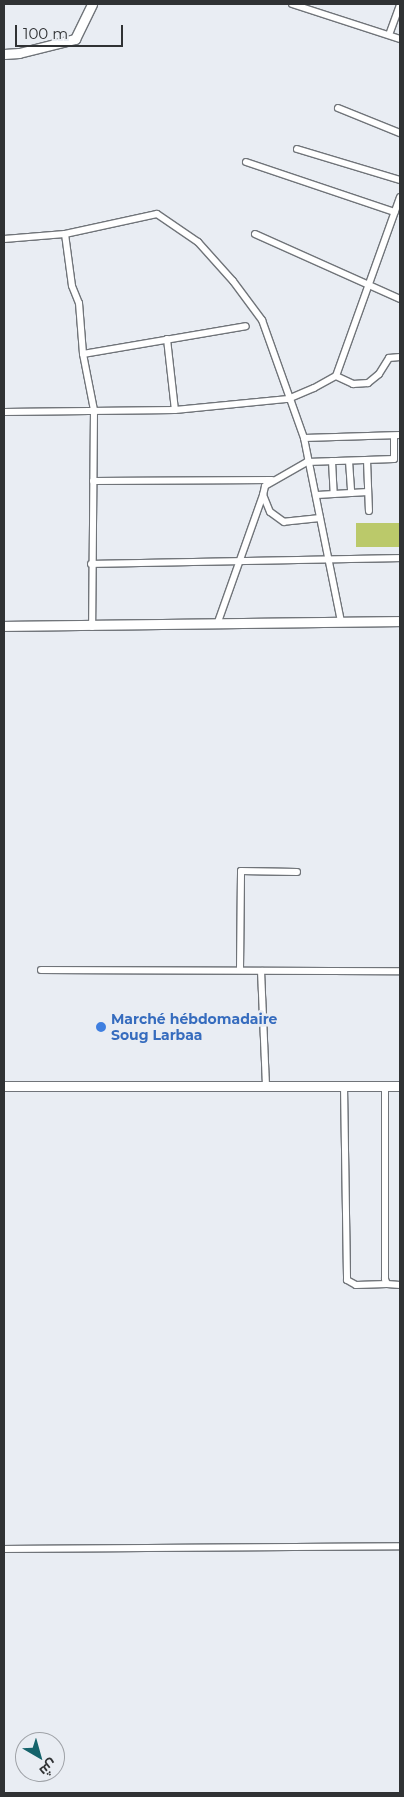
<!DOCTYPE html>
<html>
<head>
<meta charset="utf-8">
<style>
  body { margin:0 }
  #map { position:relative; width:404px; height:1797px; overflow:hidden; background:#e9edf3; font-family:Montserrat,Cairo,sans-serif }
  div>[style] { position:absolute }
  .green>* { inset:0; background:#bbc96a; transform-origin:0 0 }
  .roads { filter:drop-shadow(1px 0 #707479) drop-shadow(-1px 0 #707479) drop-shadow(0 1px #707479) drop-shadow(0 -1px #707479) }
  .minor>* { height:6px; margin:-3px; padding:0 3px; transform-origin:3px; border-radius:3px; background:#fff }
  .tertiary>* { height:9px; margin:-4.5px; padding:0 4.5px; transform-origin:4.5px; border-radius:4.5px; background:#fff }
  .dots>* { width:14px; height:14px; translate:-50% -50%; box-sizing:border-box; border:2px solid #e9edf3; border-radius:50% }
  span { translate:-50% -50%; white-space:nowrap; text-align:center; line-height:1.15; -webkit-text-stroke:5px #e9edf3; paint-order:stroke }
  .shop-label { font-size:14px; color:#366cbe; font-weight:700 }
  .left { translate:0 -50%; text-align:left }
  .frame { position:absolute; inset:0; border:5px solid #303234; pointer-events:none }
  .north { position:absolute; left:15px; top:1732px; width:50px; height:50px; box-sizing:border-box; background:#e9edf3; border:1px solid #9fa2a7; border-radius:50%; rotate:142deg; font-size:14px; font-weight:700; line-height:20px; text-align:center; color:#303234 }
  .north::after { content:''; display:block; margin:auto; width:18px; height:22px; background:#15636b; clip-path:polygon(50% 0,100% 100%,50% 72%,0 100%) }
  .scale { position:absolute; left:15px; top:25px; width:108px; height:22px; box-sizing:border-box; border:2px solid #303234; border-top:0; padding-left:6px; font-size:15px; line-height:18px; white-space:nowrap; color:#303234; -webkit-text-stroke:4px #e9edf3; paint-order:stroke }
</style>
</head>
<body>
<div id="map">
  <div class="green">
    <div style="left:400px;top:523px;width:24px;height:44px;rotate:90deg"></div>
  </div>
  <div class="roads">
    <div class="minor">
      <div style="left:292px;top:4px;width:114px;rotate:18deg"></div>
      <div style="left:389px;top:35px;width:32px;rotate:-70deg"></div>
      <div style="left:338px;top:108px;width:67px;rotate:22deg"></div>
      <div style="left:297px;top:149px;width:108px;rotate:16.8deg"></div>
      <div style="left:246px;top:162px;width:157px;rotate:18.6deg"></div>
      <div style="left:65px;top:234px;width:52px;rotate:82.3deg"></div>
      <div style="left:72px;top:286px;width:18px;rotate:68deg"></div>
      <div style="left:79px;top:303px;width:51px;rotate:85.5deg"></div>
      <div style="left:83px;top:354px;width:57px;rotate:78.9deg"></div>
      <div style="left:94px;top:410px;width:217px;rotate:90.5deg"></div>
      <div style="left:255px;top:234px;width:159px;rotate:24.1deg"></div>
      <div style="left:4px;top:239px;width:61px;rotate:-4.7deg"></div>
      <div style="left:65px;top:234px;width:94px;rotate:-12.3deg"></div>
      <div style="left:157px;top:214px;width:50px;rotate:34.3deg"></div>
      <div style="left:198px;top:242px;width:52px;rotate:48.1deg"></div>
      <div style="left:233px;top:281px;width:49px;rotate:53.4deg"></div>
      <div style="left:262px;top:320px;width:125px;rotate:70.4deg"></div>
      <div style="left:304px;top:438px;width:188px;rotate:78.6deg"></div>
      <div style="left:167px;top:339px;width:71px;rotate:83.6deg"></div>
      <div style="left:83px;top:354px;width:165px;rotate:-9.7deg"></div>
      <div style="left:336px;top:376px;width:19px;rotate:25deg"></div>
      <div style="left:353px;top:384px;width:15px;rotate:-4deg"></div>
      <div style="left:368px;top:383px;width:14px;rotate:-39deg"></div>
      <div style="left:379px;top:374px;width:19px;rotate:-58deg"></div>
      <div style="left:389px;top:358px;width:11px;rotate:-5deg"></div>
      <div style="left:4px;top:412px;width:171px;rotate:-0.7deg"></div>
      <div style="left:175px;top:410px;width:114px;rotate:-5.6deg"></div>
      <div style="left:288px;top:399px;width:28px;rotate:-23deg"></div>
      <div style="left:314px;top:388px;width:25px;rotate:-29deg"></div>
      <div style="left:336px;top:376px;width:190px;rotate:-70.3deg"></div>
      <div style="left:304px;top:438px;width:96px;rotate:-1.8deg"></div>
      <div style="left:367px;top:460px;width:51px;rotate:87.8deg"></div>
      <div style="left:332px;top:461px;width:33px;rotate:87deg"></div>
      <div style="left:349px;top:461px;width:32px;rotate:86deg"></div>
      <div style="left:93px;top:481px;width:179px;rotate:-0.3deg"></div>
      <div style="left:317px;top:495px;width:51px;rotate:-3.4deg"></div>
      <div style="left:320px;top:518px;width:36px;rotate:174deg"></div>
      <div style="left:284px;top:522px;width:17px;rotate:-144deg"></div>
      <div style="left:270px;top:512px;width:18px;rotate:-112deg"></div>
      <div style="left:263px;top:495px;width:9px;rotate:-77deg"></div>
      <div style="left:265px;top:486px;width:48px;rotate:-29.7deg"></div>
      <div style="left:307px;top:462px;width:87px;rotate:-2deg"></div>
      <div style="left:394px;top:459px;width:23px;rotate:-90deg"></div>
      <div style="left:91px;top:564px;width:309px;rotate:-1.1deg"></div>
      <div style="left:218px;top:622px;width:135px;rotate:-70.5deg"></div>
      <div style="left:240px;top:969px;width:98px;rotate:-89.4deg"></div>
      <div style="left:241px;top:871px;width:56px;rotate:1deg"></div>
      <div style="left:41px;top:970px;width:359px;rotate:0.2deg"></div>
      <div style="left:261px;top:971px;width:115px;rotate:87.5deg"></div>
      <div style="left:344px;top:1086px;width:194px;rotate:89.1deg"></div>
      <div style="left:347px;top:1280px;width:10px;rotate:29deg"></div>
      <div style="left:356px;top:1285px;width:31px;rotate:-2deg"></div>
      <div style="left:385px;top:1086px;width:193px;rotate:90deg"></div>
      <div style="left:385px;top:1279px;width:5px;rotate:68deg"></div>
      <div style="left:387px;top:1284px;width:13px;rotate:4deg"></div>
      <div style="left:4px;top:1549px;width:396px;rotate:-0.4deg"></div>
    </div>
    <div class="tertiary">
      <div style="left:4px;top:54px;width:15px;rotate:-4deg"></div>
      <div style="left:19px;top:53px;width:58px;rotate:-14deg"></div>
      <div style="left:75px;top:39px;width:39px;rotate:-64deg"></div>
      <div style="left:4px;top:626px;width:396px;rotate:-0.7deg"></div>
      <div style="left:4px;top:1086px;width:396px"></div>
    </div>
  </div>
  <div class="dots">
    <div style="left:101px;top:1027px;background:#3f7fe0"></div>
  </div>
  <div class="shop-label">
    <span class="left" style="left:111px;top:1027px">Marché hébdomadaire<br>Soug Larbaa</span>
  </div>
  <div class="frame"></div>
  <div class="north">ش</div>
  <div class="scale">100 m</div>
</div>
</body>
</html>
